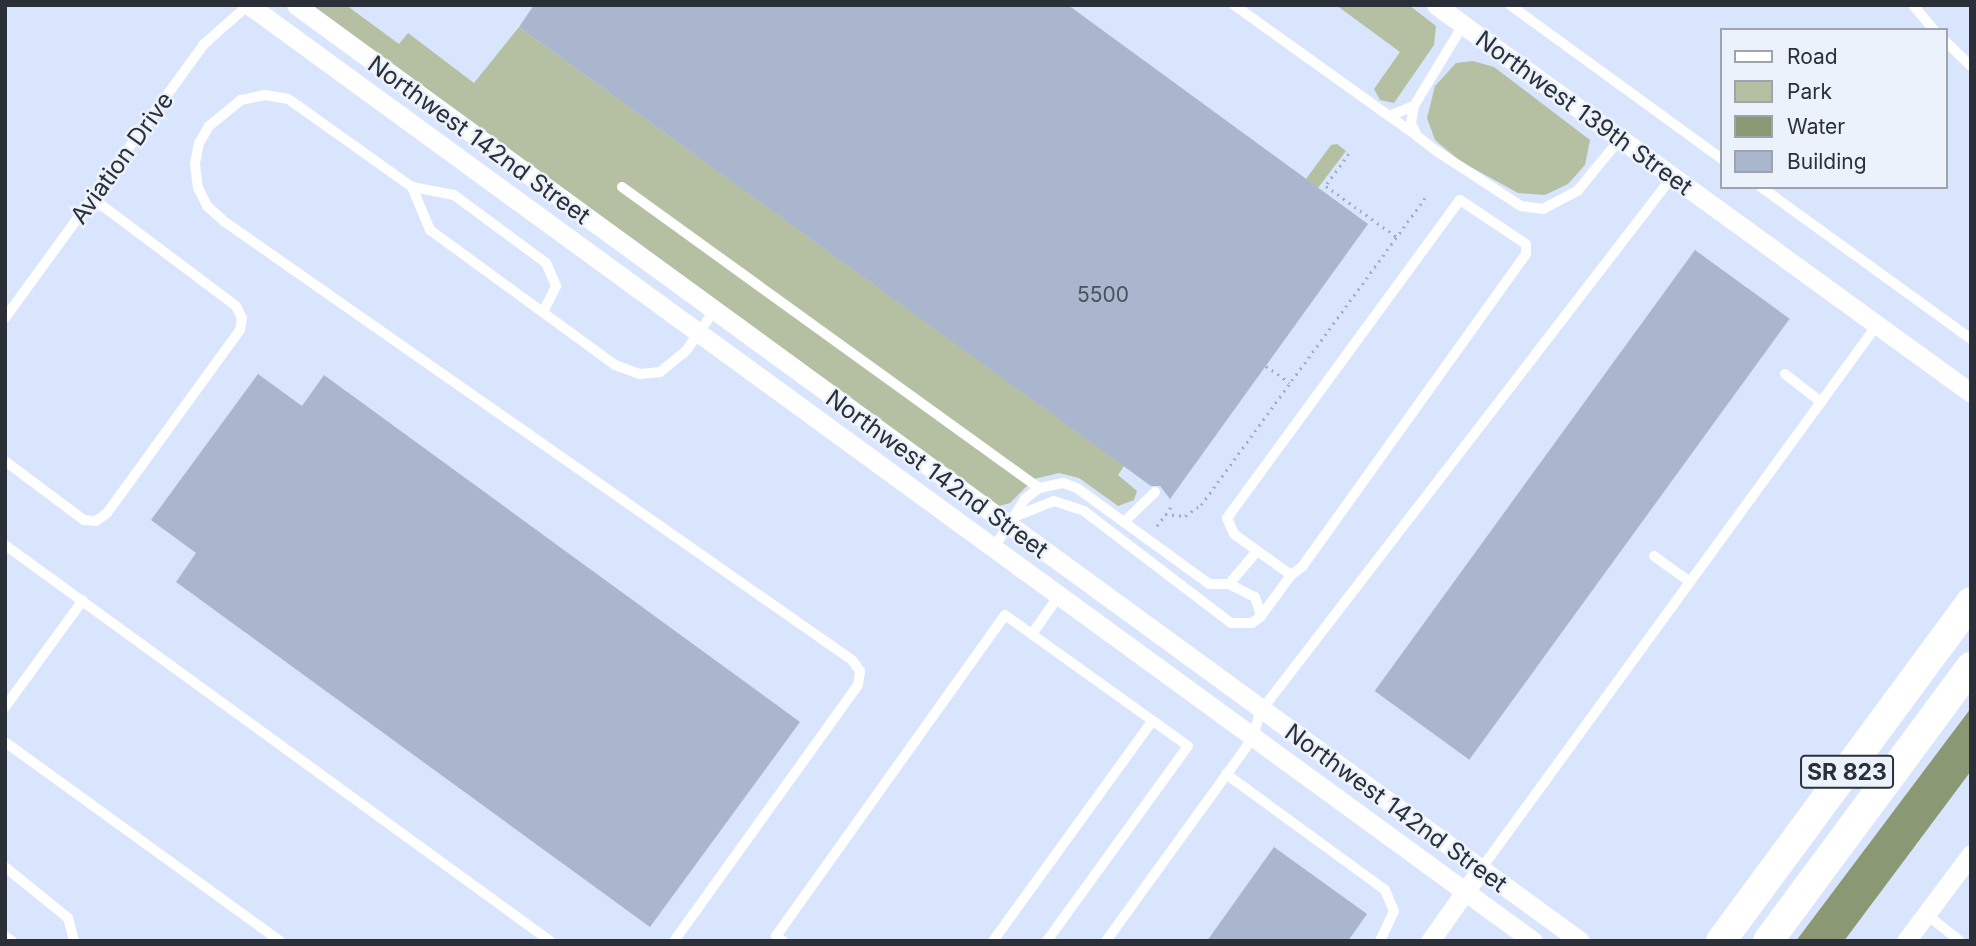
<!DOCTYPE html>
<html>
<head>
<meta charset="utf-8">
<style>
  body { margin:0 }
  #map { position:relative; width:1976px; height:946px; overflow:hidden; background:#d8e5fd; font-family:Inter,sans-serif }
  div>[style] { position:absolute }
  .green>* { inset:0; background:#b5c0a3 }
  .water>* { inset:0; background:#8b9874 }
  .building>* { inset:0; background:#aab6ce; transform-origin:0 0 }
  .path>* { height:2.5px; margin-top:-1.25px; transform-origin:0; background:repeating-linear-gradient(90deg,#a2adc0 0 2px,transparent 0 7px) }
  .lane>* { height:10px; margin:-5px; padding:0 5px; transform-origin:5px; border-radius:5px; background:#fff }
  .street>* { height:19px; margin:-9.5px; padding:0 9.5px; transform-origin:9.5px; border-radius:9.5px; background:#fff }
  .primary>* { height:30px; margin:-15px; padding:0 15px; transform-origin:15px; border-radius:15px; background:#fff }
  span { translate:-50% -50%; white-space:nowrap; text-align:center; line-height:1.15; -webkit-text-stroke:5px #ecf2fc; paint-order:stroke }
  .number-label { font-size:21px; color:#4a515e }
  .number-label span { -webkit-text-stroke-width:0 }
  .shield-label span { padding:2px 5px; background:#ecf2fc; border:2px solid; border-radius:5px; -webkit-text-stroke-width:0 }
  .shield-label { font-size:23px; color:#2a2f38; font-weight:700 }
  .street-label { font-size:24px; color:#2a2f38 }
  .frame { position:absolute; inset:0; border:7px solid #2a2f38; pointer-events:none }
  .legend { position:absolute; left:1720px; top:28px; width:228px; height:161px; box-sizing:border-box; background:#ecf2fc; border:2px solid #9ea4ae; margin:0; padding:9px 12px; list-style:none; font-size:21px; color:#2a2f38 }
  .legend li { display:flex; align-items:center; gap:14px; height:35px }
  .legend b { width:35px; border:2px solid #9ea4ae }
</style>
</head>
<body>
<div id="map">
  <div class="green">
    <div style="clip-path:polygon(312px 5px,346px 5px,399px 44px,408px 33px,474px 83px,519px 27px,1124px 466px,1118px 475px,1137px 491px,1134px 500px,1118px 506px,1079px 478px,1059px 473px,1034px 479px,1010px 503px,999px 506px)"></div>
    <div style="clip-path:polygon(1336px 5px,1409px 5px,1436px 26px,1434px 45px,1394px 103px,1380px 100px,1374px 89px,1400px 52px)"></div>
    <div style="clip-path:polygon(1473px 61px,1494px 67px,1590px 140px,1585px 165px,1568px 184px,1545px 195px,1518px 193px,1460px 161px,1435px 140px,1427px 118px,1435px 86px,1456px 63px)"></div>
    <div style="clip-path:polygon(1337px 144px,1346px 151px,1318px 188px,1306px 179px,1331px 145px)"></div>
  </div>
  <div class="water">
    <div style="clip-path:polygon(1971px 708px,1971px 771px,1844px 941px,1796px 941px)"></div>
  </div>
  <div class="building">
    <div style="clip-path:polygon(534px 5px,1068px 5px,1368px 224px,1170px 499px,1160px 486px,1151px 486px,519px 27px)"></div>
    <div style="left:1695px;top:250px;width:117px;height:545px;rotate:36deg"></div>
    <div style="clip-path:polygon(258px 374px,302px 406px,324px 375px,800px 722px,650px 927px,176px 582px,196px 553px,151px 520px)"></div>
    <div style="clip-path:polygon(1274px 847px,1367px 914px,1348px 941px,1207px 941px)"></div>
  </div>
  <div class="path">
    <div style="left:1349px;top:154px;width:39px;rotate:126deg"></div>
    <div style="left:1326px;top:186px;width:87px;rotate:35.7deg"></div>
    <div style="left:1266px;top:366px;width:29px;rotate:35deg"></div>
    <div style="left:1165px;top:514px;width:20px;rotate:6deg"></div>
    <div style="left:1185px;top:516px;width:19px;rotate:-35deg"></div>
    <div style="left:1201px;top:505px;width:384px;rotate:-53.9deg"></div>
    <div style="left:1157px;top:526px;width:26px;rotate:-54deg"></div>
  </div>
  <div class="lane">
    <div style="left:1234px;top:5px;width:191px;rotate:35.6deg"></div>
    <div style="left:1389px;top:116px;width:27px;rotate:-22deg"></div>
    <div style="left:1510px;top:5px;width:262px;rotate:36deg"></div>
    <div style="left:1913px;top:5px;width:33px;rotate:50deg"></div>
    <div style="left:1463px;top:25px;width:95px;rotate:121.2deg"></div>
    <div style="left:1414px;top:106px;width:17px;rotate:100deg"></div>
    <div style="left:1411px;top:123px;width:14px;rotate:65deg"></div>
    <div style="left:1417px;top:136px;width:23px;rotate:38deg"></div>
    <div style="left:1435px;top:150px;width:103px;rotate:33.1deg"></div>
    <div style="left:1521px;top:206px;width:22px;rotate:8deg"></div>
    <div style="left:1543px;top:209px;width:40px;rotate:-28deg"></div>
    <div style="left:1578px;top:190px;width:66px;rotate:-50.5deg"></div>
    <div style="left:1946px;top:42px;width:35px;rotate:44deg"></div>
    <div style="left:1389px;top:116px;width:33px;rotate:35deg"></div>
    <div style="left:412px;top:187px;width:47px;rotate:67.3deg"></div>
    <div style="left:430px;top:230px;width:229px;rotate:36.1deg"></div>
    <div style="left:615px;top:365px;width:27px;rotate:20deg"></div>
    <div style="left:640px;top:374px;width:20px;rotate:-6deg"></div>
    <div style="left:660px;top:372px;width:33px;rotate:-39deg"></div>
    <div style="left:686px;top:351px;width:49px;rotate:-55deg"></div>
    <div style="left:622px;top:187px;width:514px;rotate:35.82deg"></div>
    <div style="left:1761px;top:187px;width:259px;rotate:35.9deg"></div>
    <div style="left:1460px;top:200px;width:79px;rotate:33.7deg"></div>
    <div style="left:1526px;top:244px;width:10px;rotate:90deg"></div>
    <div style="left:1526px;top:254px;width:384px;rotate:125.6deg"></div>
    <div style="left:1303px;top:566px;width:15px;rotate:143deg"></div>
    <div style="left:1291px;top:575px;width:70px;rotate:-144.3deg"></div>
    <div style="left:1234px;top:534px;width:17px;rotate:-114deg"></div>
    <div style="left:1227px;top:518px;width:394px;rotate:-53.8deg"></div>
    <div style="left:543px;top:312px;width:29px;rotate:-63deg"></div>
    <div style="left:556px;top:286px;width:25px;rotate:-113deg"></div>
    <div style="left:546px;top:263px;width:114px;rotate:-143.5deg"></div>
    <div style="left:454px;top:195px;width:43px;rotate:-169.2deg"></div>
    <div style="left:412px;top:187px;width:152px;rotate:-144.6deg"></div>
    <div style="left:288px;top:99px;width:23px;rotate:-170deg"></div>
    <div style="left:265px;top:95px;width:25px;rotate:168deg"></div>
    <div style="left:241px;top:100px;width:41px;rotate:140.9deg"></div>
    <div style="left:209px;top:126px;width:20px;rotate:120deg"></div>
    <div style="left:199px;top:143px;width:21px;rotate:101deg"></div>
    <div style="left:195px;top:164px;width:24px;rotate:83deg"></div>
    <div style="left:198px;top:188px;width:20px;rotate:63deg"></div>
    <div style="left:207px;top:206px;width:24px;rotate:42deg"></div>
    <div style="left:225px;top:222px;width:765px;rotate:34.94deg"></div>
    <div style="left:852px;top:660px;width:14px;rotate:54deg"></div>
    <div style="left:860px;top:671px;width:14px;rotate:98deg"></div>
    <div style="left:858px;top:685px;width:315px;rotate:125.7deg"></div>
    <div style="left:5px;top:318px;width:337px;rotate:-54deg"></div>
    <div style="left:203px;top:45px;width:60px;rotate:-41.6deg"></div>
    <div style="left:1785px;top:374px;width:46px;rotate:37.9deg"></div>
    <div style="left:5px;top:461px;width:99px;rotate:36.8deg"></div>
    <div style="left:84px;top:520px;width:12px;rotate:5deg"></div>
    <div style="left:96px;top:521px;width:14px;rotate:-36deg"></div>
    <div style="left:107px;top:513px;width:226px;rotate:-54deg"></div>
    <div style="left:240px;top:330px;width:12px;rotate:-81deg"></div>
    <div style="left:242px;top:318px;width:13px;rotate:-117deg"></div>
    <div style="left:236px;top:306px;width:180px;rotate:-143.1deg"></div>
    <div style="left:1016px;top:516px;width:41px;rotate:-21.5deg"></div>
    <div style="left:1054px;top:501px;width:32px;rotate:18deg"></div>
    <div style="left:1084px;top:511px;width:185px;rotate:37.3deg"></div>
    <div style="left:1231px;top:623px;width:21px"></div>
    <div style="left:1252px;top:623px;width:11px;rotate:-38deg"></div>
    <div style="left:1261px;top:616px;width:51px;rotate:-53.8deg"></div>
    <div style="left:1124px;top:522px;width:43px;rotate:-44.1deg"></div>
    <div style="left:5px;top:545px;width:674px;rotate:36deg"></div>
    <div style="left:993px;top:549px;width:59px;rotate:-57.4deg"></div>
    <div style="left:1025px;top:499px;width:18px;rotate:-38deg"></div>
    <div style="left:1039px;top:488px;width:25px;rotate:-12deg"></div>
    <div style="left:1063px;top:483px;width:15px;rotate:20deg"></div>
    <div style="left:1077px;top:488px;width:163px;rotate:36deg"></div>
    <div style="left:1209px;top:584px;width:20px"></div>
    <div style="left:1229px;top:584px;width:43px;rotate:-49.7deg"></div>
    <div style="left:1654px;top:556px;width:44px;rotate:35.8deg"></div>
    <div style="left:1229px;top:584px;width:29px;rotate:27deg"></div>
    <div style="left:1255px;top:597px;width:20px;rotate:72deg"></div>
    <div style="left:1032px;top:634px;width:45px;rotate:-54.9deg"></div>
    <div style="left:5px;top:707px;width:132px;rotate:-53.9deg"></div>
    <div style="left:5px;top:742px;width:339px;rotate:35.9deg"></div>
    <div style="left:1226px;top:774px;width:197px;rotate:36.1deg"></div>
    <div style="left:1385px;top:890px;width:23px;rotate:67deg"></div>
    <div style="left:1394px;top:911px;width:33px;rotate:115deg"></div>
    <div style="left:5px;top:867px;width:81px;rotate:39deg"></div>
    <div style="left:68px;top:918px;width:24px;rotate:75deg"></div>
    <div style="left:1481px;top:869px;width:673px;rotate:-53.95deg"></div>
    <div style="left:1926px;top:914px;width:43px;rotate:38.5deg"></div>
    <div style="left:5px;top:936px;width:9px;rotate:36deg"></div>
    <div style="left:783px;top:941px;width:9px;rotate:-144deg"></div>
    <div style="left:776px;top:936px;width:394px;rotate:-54.5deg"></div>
    <div style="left:1005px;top:615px;width:225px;rotate:35.6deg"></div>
    <div style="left:1188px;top:746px;width:241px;rotate:125.9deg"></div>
    <div style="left:993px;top:941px;width:271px;rotate:-54.1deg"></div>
    <div style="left:1106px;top:941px;width:251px;rotate:-54.1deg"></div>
    <div style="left:1253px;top:738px;width:27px;rotate:-75deg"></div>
    <div style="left:1260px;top:712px;width:675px;rotate:-52.4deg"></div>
  </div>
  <div class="street">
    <div style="left:249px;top:5px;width:1589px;rotate:36.09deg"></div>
    <div style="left:296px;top:5px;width:1589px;rotate:36.09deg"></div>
    <div style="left:1436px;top:5px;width:661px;rotate:35.95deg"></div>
    <div style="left:1430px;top:941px;width:88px;rotate:-54.7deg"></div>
    <div style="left:1906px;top:941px;width:109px;rotate:-53.2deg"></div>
  </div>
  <div class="primary">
    <div style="left:1721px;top:941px;width:421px;rotate:-53.6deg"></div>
    <div style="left:1768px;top:941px;width:341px;rotate:-53.5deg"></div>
  </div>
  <div class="number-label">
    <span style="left:1103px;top:295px">5500</span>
  </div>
  <div class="shield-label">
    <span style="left:1847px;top:772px">SR 823</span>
  </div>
  <div class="street-label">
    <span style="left:1584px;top:113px;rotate:36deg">Northwest 139th Street</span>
    <span style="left:479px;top:140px;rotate:36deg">Northwest 142nd Street</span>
    <span style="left:122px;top:158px;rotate:-54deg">Aviation Drive</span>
    <span style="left:937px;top:474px;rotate:36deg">Northwest 142nd Street</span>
    <span style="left:1396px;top:808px;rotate:36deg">Northwest 142nd Street</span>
  </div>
  <div class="frame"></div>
  <ul class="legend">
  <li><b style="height:9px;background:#fff"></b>Road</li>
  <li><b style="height:19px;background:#b5c0a3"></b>Park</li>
  <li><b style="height:19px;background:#8b9874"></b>Water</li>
  <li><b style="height:19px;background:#aab6ce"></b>Building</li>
  </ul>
</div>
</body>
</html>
